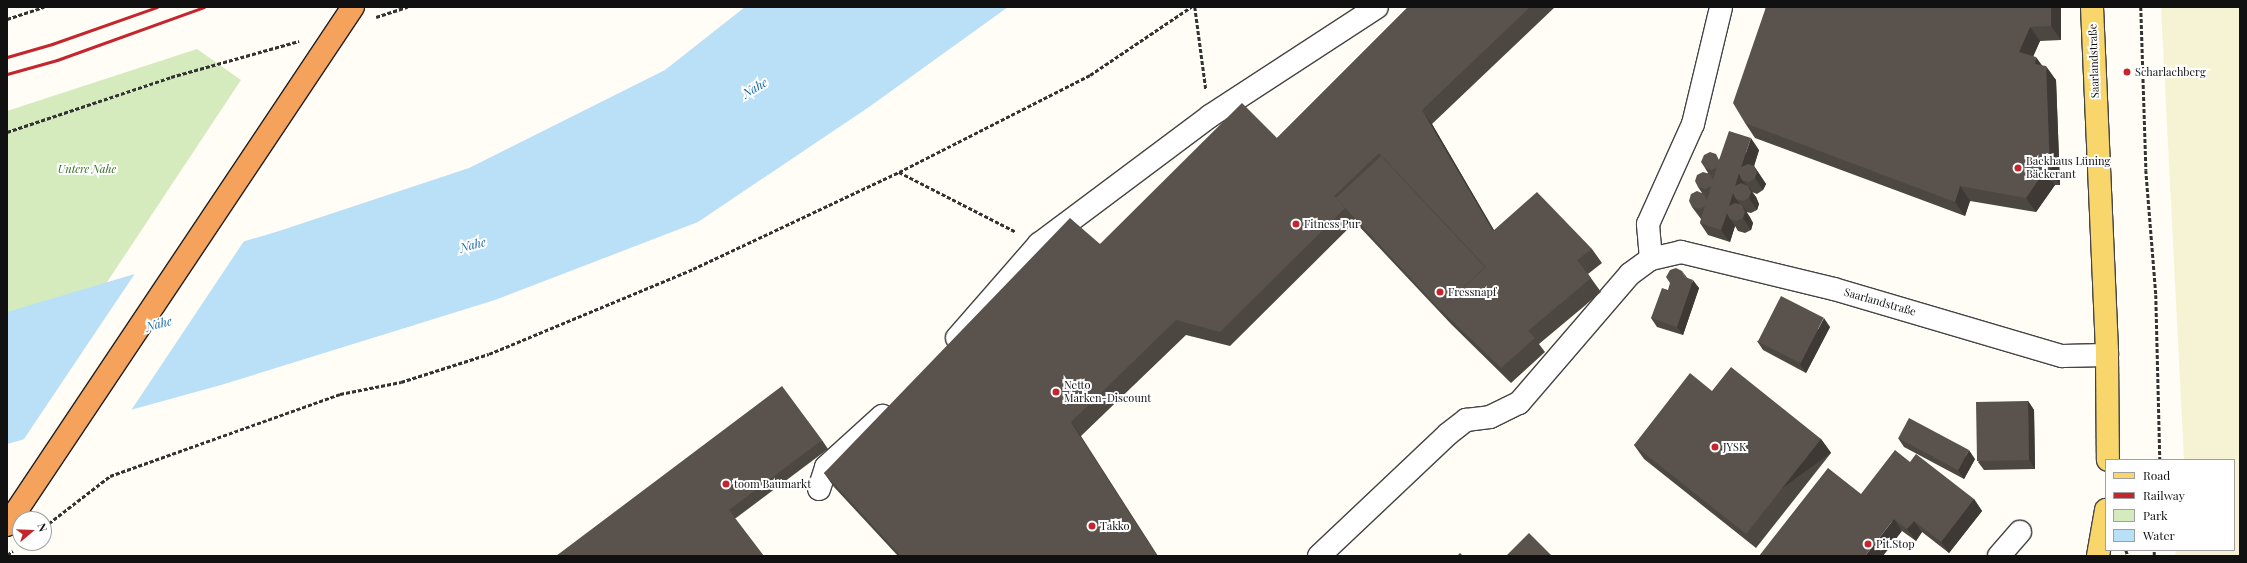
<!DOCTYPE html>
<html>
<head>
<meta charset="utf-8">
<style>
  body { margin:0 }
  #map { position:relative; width:2247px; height:563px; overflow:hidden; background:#fffdf5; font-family:"Playfair Display",serif }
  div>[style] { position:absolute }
  .farmland>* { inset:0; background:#f6f3d4 }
  .green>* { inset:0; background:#d5ebbd }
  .water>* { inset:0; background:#b9e0f7 }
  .pier>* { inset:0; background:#fffdf5 }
  .path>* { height:2.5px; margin-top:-1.25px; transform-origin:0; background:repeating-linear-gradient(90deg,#333 0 4px,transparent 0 6px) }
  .roads { filter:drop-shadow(1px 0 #444) drop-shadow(-1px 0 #444) drop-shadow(0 1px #444) drop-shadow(0 -1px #444) }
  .minor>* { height:22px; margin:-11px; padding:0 11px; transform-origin:11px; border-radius:11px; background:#fff }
  .major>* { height:22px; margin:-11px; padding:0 11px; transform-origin:11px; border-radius:11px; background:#f9d66b }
  .rail>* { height:3px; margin:-1.5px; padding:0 1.5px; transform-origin:1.5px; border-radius:1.5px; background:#c4262e }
  .bridges { filter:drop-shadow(1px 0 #222) drop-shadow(-1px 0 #222) drop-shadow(0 1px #222) drop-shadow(0 -1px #222) }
  .highway-bridge>* { height:22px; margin:-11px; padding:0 11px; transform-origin:11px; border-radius:11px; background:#f5a25d }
  .wall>* { inset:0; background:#4d4742 }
  .shaded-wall>* { inset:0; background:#3f3936; transform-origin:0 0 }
  .building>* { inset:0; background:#5a524d; transform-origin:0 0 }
  .dots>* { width:11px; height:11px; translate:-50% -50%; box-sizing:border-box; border:2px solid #fff; border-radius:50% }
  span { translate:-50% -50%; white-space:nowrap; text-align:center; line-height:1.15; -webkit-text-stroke:4px #fff; paint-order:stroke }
  .street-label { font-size:11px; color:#111 }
  .poi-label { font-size:11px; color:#111 }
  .left { translate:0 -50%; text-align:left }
  .park-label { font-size:11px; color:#2f6b1f; font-style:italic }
  .water-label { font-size:12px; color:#1768a6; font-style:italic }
  .frame { position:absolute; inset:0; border:8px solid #111; pointer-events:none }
  .legend { position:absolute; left:2105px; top:459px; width:130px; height:92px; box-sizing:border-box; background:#fff; border:1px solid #a0a0a0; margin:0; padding:5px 7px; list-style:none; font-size:12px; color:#111 }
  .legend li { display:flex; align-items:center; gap:8px; height:20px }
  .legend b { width:20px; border:1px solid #a0a0a0 }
  .north { position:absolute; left:12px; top:511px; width:40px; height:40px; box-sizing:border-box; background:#fff; border:1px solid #a0a0a0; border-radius:50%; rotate:71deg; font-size:11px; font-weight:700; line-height:16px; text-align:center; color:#111 }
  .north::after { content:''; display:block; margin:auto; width:14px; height:18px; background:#c4262e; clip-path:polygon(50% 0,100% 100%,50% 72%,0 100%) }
</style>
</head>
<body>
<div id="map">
  <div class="farmland">
    <div style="clip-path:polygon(2161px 7px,2240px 7px,2240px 556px,2175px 556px,2176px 550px,2234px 550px,2234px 460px,2184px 460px)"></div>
  </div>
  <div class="green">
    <div style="clip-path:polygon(197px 49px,241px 80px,7px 433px,7px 111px)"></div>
  </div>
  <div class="water">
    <div style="clip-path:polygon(745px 7px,1008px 7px,869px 107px,698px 222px,495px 300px,221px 385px,7px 444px,7px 312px,279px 231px,469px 168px,665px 70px)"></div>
  </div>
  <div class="pier">
    <div style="clip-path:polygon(246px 238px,130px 412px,22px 442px,136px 272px)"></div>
  </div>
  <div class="path">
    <div style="left:1195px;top:7px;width:83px;rotate:82.4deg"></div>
    <div style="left:2141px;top:7px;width:163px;rotate:88.2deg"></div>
    <div style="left:2146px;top:170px;width:125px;rotate:85.4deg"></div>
    <div style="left:2156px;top:295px;width:165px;rotate:88.6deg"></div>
    <div style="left:376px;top:17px;width:33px;rotate:-18deg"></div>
    <div style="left:7px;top:19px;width:39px;rotate:-18deg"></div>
    <div style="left:7px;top:132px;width:173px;rotate:-18.5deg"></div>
    <div style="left:171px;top:77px;width:133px;rotate:-15.7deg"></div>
    <div style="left:899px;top:172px;width:131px;rotate:27.1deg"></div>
    <div style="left:44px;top:527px;width:83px;rotate:-37.7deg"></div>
    <div style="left:110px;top:476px;width:244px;rotate:-19.6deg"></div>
    <div style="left:340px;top:394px;width:62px;rotate:-11.1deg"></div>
    <div style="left:401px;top:382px;width:92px;rotate:-17.7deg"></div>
    <div style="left:489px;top:354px;width:221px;rotate:-22.6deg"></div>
    <div style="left:693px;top:269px;width:228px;rotate:-25.2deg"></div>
    <div style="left:899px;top:172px;width:214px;rotate:-26.9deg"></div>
    <div style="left:1090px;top:75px;width:122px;rotate:-34deg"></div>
    <div style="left:2126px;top:550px;width:6px;rotate:72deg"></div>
    <div style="left:7px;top:555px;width:7px;rotate:-34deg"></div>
    <div style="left:2154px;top:556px;width:6px;rotate:-90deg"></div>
  </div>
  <div class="roads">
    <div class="minor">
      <div style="left:1651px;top:259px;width:35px;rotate:-95deg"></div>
      <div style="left:1648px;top:224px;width:110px;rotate:-65.8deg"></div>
      <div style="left:1693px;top:124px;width:120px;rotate:-76.5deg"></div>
      <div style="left:957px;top:338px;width:125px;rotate:-48.9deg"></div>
      <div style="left:1039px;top:244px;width:214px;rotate:-36.8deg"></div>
      <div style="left:1210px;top:116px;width:199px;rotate:-33.1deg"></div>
      <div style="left:819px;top:489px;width:23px;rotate:-72deg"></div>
      <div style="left:826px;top:467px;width:76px;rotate:-42.3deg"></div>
      <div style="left:1319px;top:556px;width:178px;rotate:-43.4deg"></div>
      <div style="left:1448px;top:434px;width:23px;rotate:-38deg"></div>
      <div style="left:1466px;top:420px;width:24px;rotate:-7deg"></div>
      <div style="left:1490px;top:417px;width:32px;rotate:-26deg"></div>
      <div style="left:1519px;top:403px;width:170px;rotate:-49.3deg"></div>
      <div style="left:1630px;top:274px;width:26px;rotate:-36deg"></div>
      <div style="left:1651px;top:259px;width:31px;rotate:-13deg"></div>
      <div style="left:1681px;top:252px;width:157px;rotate:13.6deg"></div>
      <div style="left:1834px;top:289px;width:238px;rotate:16.4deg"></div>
      <div style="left:2062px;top:356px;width:45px;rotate:-1.3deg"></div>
      <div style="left:1999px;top:556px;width:32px;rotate:-49deg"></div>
    </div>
    <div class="major">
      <div style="left:2092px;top:7px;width:348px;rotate:87.5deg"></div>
      <div style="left:2107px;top:355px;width:105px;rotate:89.5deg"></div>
      <div style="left:2098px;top:556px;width:47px;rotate:-80.1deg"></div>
    </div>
  </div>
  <div class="rail">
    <div style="left:7px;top:57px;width:47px;rotate:-16.1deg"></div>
    <div style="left:52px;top:44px;width:111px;rotate:-19.4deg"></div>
    <div style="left:7px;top:74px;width:52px;rotate:-15.6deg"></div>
    <div style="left:57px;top:60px;width:156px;rotate:-19.8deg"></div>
  </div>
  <div class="bridges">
    <div class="highway-bridge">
      <div style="left:7px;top:525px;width:623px;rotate:-56.26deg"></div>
    </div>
  </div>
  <div class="wall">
    <div style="clip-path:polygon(1408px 7px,1555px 7px,1432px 124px,1494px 230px,1592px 249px,1602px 263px,1588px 274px,1601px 292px,1539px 344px,1545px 352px,1511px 383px,1451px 324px,1355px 222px,1230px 346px,1186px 335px,1081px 436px,1158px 556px,898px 556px,834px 487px,824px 473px,1100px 244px,1277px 138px)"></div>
    <div style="clip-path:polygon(1766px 7px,2061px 7px,2061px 40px,2040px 41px,2033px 56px,2056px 80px,2060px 185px,2055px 185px,2036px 212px,1970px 201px,1965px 216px,1755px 138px,1745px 123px)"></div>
    <div style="clip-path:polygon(1759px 150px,1754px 166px,1766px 184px,1763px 190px,1757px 194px,1752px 192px,1756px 197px,1759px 204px,1757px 210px,1751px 213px,1746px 212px,1753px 223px,1751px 230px,1745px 233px,1738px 231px,1735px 226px,1730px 242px,1708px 235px,1700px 223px,1701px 219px,1692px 207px,1702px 193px,1698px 187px,1708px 173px,1705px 168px,1720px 159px)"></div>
    <div style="clip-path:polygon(1687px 278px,1699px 288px,1683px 335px,1657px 327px,1651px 318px,1668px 290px)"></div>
    <div style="clip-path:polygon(1830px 327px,1806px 373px,1763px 350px,1757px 341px)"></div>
    <div style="clip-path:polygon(1712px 391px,1821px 439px,1831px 453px,1756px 548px,1644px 459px,1634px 445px)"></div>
    <div style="clip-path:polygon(2028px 401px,2034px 410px,2035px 469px,1984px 470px,1978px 462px)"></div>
    <div style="clip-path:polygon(1898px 438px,1975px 459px,1964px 479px,1904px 447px)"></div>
    <div style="clip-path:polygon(822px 440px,828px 449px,736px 518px,556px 556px)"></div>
    <div style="clip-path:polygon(1861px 494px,1974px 499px,1982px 511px,1949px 553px,1922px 532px,1916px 541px,1902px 531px)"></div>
  </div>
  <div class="shaded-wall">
    <div style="clip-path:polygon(2051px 7px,2061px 7px,2061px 40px,2051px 26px)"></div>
    <div style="clip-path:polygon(2030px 27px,2040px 41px,2029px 66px,2019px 52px)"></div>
    <div style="clip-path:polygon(2036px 57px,2046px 71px,2035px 64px)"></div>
    <div style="clip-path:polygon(2046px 66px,2056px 80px,2060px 185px,2050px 171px)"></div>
    <div style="clip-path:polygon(1422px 110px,1432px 124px,1503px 246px,1493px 231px)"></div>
    <div style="clip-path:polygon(1751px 138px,1759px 150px,1750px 179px,1741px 167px)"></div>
    <div style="clip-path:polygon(1754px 166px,1766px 184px,1763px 190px,1755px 178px)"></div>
    <div style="clip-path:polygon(2045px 170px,2055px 185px,2036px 212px,2026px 198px)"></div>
    <div style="clip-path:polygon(1739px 173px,1742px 180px,1747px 186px,1735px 186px)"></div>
    <div style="clip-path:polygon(1748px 186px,1756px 197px,1759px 204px,1757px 210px,1749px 198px)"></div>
    <div style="clip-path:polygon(1960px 186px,1970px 201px,1965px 216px,1955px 202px)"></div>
    <div style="clip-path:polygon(1733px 193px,1736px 199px,1741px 206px,1729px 206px)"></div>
    <div style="clip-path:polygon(1742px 205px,1750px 217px,1753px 223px,1751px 230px,1743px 218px)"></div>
    <div style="clip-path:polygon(1727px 213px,1730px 219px,1735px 226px,1730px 242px,1721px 230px)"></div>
    <div style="clip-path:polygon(1682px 271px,1688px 279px,1685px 277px)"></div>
    <div style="clip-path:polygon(1693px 280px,1699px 288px,1683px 335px,1677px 327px)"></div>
    <div style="clip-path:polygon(1824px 318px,1830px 327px,1806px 373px,1800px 364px)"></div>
    <div style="clip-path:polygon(2028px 401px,2034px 410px,2035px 469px,2029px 460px)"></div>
    <div style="left:1071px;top:422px;width:17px;height:159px;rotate:54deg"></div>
    <div style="left:1821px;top:439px;width:17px;height:121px;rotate:54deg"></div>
    <div style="clip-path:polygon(1969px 450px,1975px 459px,1964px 479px,1958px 470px)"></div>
    <div style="clip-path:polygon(1974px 499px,1982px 511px,1949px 553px,1941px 542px)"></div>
    <div style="clip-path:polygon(1894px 519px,1902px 531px,1883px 556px,1865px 556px)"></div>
    <div style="clip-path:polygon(1914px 521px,1922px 532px,1916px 541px,1907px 529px)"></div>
  </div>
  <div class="building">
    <div style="clip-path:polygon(1408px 7px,1530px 7px,1422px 110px,1493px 231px,1537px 192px,1592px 249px,1577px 260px,1591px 278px,1528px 331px,1535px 338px,1501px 368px,1440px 309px,1486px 267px,1379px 153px,1334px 196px,1345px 208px,1220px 332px,1176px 320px,1071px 422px,1157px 556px,901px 556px,824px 473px,1070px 218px,1100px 244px,1242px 103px,1277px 138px)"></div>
    <div style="clip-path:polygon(1766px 7px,2051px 7px,2051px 26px,2030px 27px,2019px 52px,2036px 57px,2035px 64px,2046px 66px,2050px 171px,2045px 170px,2026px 198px,1960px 186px,1955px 202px,1745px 123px,1733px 103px)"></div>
    <div style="clip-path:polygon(1729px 131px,1751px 138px,1741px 167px,1748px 164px,1754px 166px,1757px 172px,1755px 178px,1749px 182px,1742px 180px,1739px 173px,1735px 186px,1741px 183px,1748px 186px,1751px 192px,1749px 198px,1743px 201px,1736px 199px,1733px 193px,1729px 206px,1735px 203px,1742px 205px,1745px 212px,1743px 218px,1736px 221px,1730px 219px,1727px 213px,1721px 230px,1700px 223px,1705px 206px,1699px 209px,1692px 207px,1689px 201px,1691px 194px,1697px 191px,1704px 194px,1707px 200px,1711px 186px,1705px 189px,1698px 187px,1695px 181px,1697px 175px,1703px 172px,1710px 174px,1713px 180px,1717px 167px,1711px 170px,1705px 168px,1701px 162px,1704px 155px,1710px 152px,1716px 154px,1719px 160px)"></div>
    <div style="clip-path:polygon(1381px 156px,1485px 267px,1440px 309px,1442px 312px,1336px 198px)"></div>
    <div style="clip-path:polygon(1676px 268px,1682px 271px,1685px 277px,1693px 280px,1677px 327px,1651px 318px,1662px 288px,1668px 290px,1670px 283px,1666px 277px,1670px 270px)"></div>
    <div style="left:1781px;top:296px;width:48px;height:51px;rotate:27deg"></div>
    <div style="clip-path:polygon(1731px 367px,1821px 439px,1746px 534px,1634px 445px,1690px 373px,1712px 391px)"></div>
    <div style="clip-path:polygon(782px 386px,822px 440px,729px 510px,764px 556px,556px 556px)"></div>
    <div style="left:2028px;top:401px;width:59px;height:52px;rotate:89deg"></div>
    <div style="left:1909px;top:418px;width:68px;height:23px;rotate:28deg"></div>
    <div style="clip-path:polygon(1895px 450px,1910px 462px,1916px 454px,1974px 499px,1941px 542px,1914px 521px,1907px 529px,1894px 519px,1865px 556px,1759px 556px,1828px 468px,1861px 494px)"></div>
    <div style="clip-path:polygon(1529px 533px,1552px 556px,1506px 556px)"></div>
    <div style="clip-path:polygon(1460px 553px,1463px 556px,1457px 556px)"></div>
  </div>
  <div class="dots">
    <div style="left:2127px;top:72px;background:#c4262e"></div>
    <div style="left:2018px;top:168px;background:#c4262e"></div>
    <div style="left:1296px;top:224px;background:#c4262e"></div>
    <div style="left:1440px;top:292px;background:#c4262e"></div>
    <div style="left:1056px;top:392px;background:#c4262e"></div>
    <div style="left:1715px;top:447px;background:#c4262e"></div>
    <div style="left:726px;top:484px;background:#c4262e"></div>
    <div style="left:1092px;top:526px;background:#c4262e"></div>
    <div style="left:1868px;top:544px;background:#c4262e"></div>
  </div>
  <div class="street-label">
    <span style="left:2094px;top:61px;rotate:-92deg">Saarlandstraße</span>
    <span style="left:1880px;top:302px;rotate:16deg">Saarlandstraße</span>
  </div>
  <div class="poi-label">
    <span class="left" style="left:2135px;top:72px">Scharlachberg</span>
    <span class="left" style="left:2026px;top:168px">Backhaus Lüning<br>Bäckerant</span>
    <span class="left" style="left:1304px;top:224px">Fitness Pur</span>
    <span class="left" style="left:1448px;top:292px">Fressnapf</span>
    <span class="left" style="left:1064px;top:392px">Netto<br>Marken-Discount</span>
    <span class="left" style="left:1723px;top:447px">JYSK</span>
    <span class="left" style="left:734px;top:484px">toom Baumarkt</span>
    <span class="left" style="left:1100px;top:526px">Takko</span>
    <span class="left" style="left:1876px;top:544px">Pit.Stop</span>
  </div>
  <div class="park-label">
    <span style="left:87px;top:169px">Untere Nahe</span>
  </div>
  <div class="water-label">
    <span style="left:755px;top:88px;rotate:-31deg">Nahe</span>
    <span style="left:473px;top:245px;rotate:-14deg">Nahe</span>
    <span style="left:159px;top:324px;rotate:-14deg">Nahe</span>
  </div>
  <div class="frame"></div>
  <ul class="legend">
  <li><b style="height:5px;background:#f9d66b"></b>Road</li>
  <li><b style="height:5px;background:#c4262e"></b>Railway</li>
  <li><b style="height:11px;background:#d5ebbd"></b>Park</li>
  <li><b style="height:11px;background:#b9e0f7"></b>Water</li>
  </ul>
  <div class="north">N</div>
</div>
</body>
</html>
